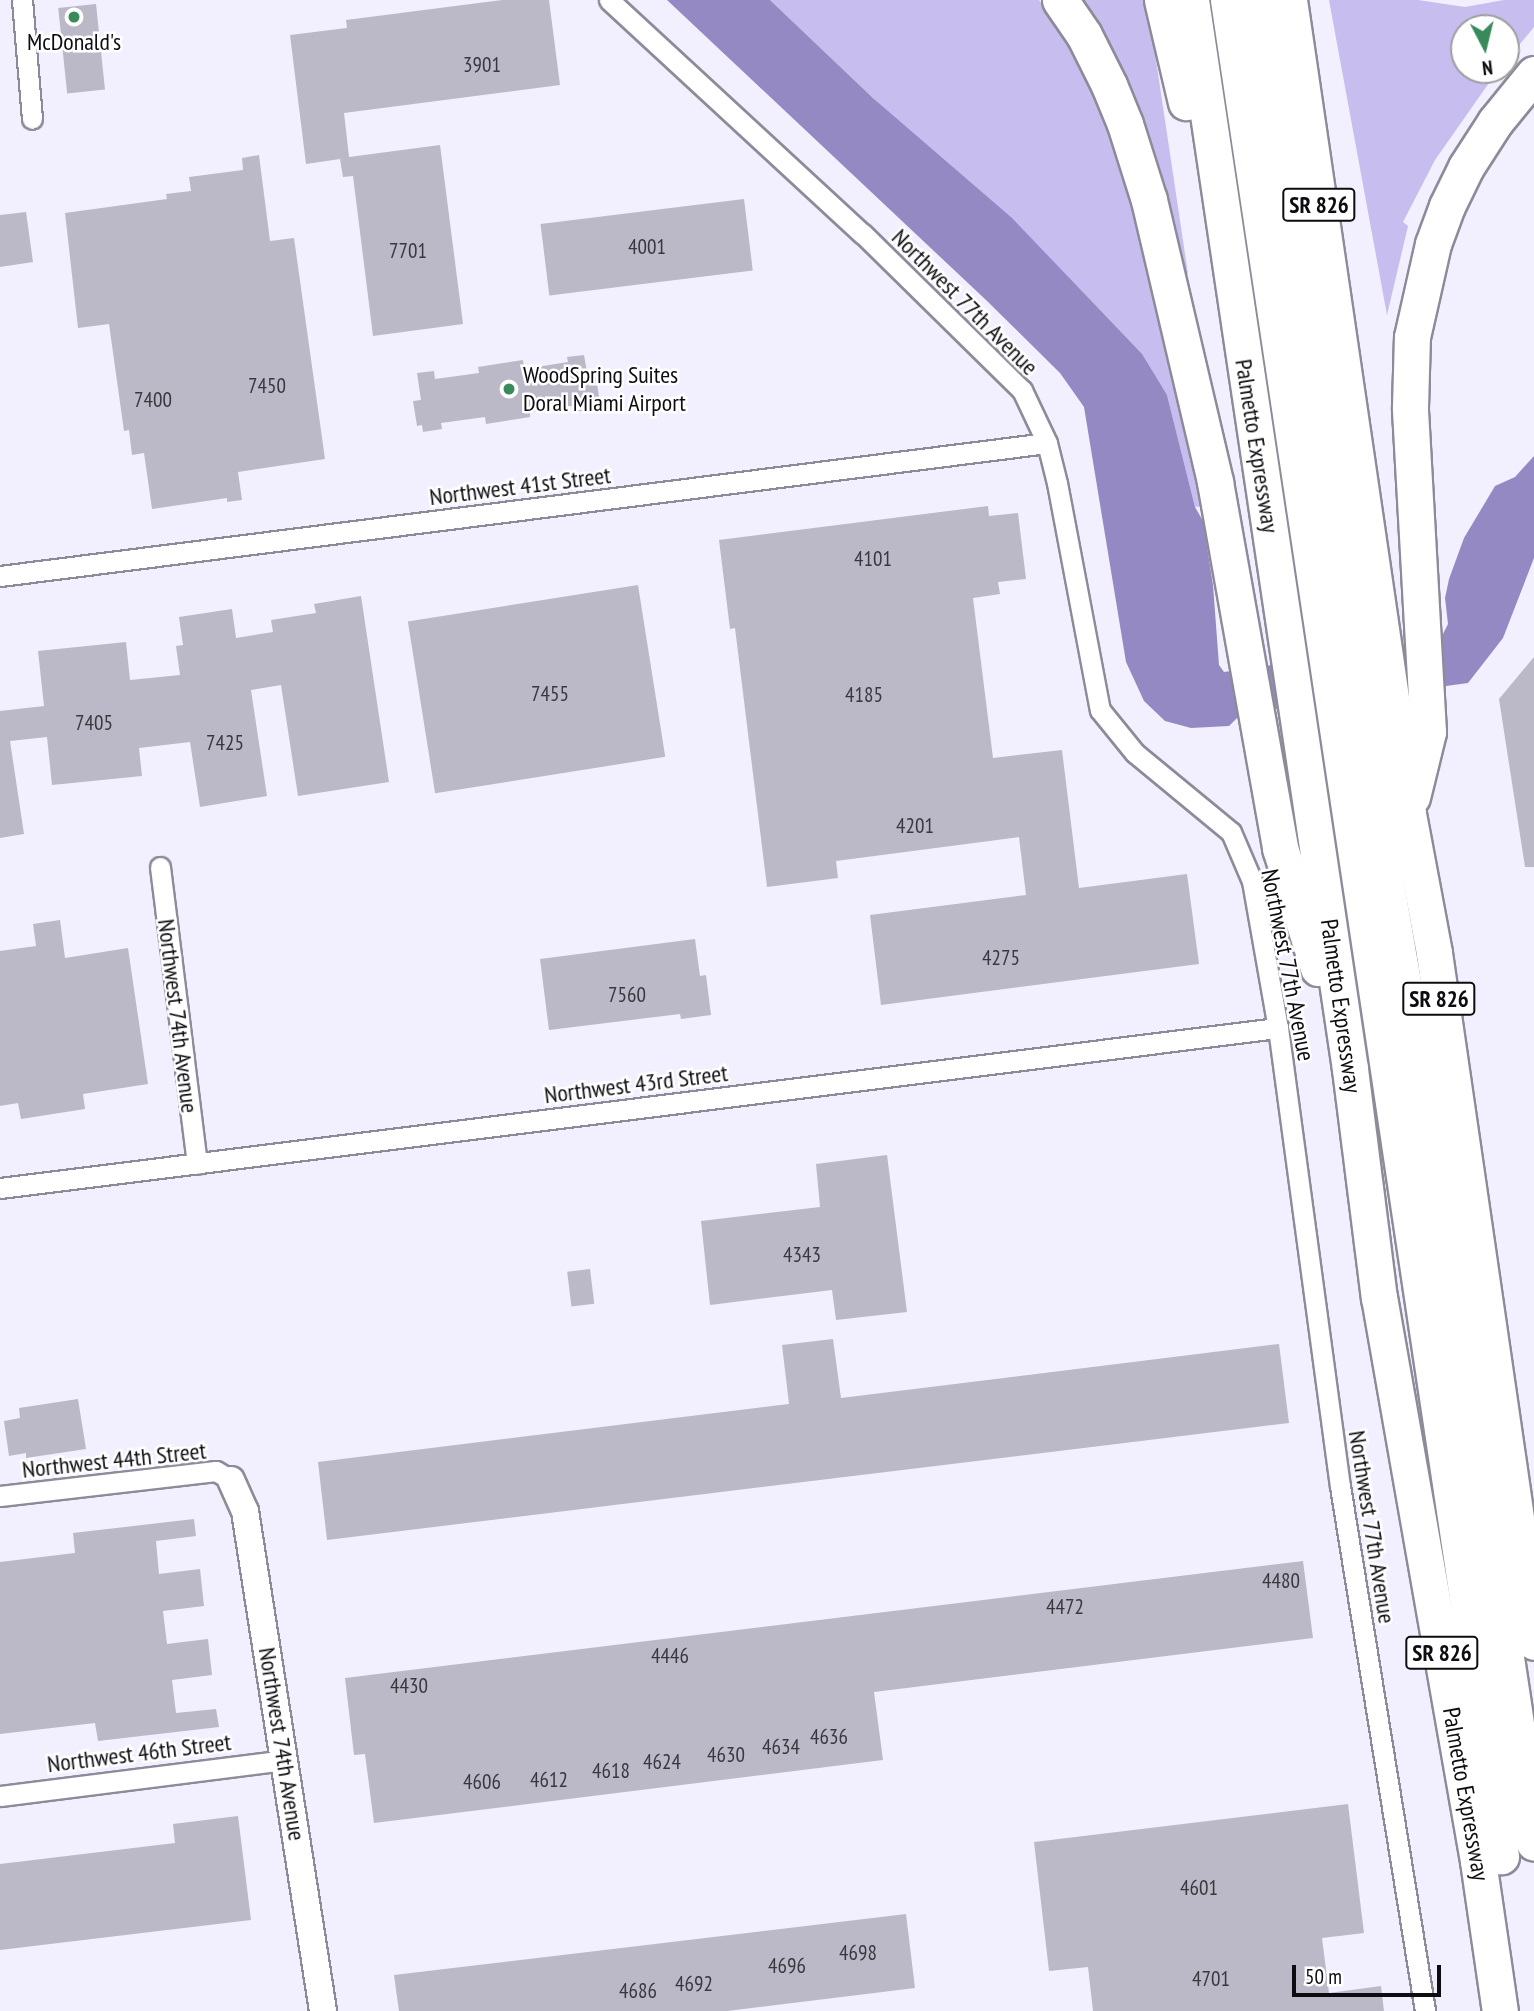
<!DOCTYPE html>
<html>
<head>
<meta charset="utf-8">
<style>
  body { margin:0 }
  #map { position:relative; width:1534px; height:2011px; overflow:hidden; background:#f2efff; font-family:"PT Sans Narrow",sans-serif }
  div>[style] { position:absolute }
  .green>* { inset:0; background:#c7bdee }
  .water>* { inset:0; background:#9589c3 }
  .building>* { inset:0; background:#bbb8c7; transform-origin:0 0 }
  .roads { filter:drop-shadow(2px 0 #8e8b99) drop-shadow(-2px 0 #8e8b99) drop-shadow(0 2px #8e8b99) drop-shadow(0 -2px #8e8b99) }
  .street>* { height:19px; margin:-9.5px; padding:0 9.5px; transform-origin:9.5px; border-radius:9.5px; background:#fff }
  .secondary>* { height:26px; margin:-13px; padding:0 13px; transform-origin:13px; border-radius:13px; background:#fff }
  .highway>* { height:35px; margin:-17.5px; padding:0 17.5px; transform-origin:17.5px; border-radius:17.5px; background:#fff }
  .dots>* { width:19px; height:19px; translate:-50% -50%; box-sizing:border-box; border:4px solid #fff; border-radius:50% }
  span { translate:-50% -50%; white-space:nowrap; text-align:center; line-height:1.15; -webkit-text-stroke:5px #fff; paint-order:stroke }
  .number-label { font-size:21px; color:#38373e }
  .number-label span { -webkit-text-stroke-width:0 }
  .shield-label span { padding:2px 5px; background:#fff; border:2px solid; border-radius:5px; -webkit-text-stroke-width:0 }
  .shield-label { font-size:23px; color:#0d0c11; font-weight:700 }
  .poi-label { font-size:24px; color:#0d0c11 }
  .left { translate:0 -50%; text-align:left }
  .street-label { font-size:24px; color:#0d0c11 }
  .north { position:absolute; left:1450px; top:14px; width:70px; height:70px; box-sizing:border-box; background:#fff; border:2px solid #9e9ea0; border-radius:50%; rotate:173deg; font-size:19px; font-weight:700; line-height:28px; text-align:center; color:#0d0c11 }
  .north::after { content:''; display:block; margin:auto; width:24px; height:32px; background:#398a5b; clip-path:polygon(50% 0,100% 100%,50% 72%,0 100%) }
  .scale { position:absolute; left:1292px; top:1965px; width:149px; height:32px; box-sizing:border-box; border:4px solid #0d0c11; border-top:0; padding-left:9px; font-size:21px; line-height:24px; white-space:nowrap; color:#0d0c11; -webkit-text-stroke:5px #fff; paint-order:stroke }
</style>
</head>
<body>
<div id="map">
  <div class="green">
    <div style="clip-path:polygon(770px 0,1039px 0,1062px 28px,1091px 78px,1114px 139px,1158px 293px,1204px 506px,1195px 507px,1167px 395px,874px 99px)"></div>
    <div style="clip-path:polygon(1081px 0,1147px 0,1188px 274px,1182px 275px,1123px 74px)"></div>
    <div style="clip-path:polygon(1329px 0,1418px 0,1465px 7px,1504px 0,1534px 0,1534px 27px,1506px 61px,1506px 28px,1464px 28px,1464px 70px,1498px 70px,1435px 160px,1403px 222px,1408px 226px,1387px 315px)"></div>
  </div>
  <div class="water">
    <div style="clip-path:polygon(667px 0,770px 0,874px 99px,1012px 218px,1142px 354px,1167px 395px,1195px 507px,1203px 521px,1213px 585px,1219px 665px,1224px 672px,1440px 640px,1448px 624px,1445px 598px,1449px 579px,1464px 538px,1495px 486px,1515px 477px,1534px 456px,1534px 558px,1503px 638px,1468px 683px,1241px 714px,1229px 726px,1191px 728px,1165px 721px,1144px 701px,1126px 662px,1084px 407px,1060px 373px,986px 300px)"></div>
  </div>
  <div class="building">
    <div style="clip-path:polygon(502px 0,549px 0,560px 85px,344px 113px,349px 157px,440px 145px,463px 324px,373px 336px,353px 176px,343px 177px,340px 159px,306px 164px,290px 35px,347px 28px,346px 20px)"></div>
    <div style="left:96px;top:4px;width:86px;height:38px;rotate:84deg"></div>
    <div style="clip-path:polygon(259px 155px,270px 241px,294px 238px,325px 459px,238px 472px,242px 500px,227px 502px,227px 498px,152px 509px,144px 453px,132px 455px,129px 430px,124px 431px,109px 324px,78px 328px,65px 213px,167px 199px,166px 194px,191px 191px,189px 177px,243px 170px,242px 158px)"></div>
    <div style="left:744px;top:199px;width:72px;height:205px;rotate:83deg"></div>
    <div style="clip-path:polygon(26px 212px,33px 262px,0 267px,0 215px)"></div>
    <div style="clip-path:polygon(584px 355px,588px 378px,596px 377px,600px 403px,591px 405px,592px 409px,574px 412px,573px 406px,530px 412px,530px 417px,486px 424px,485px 417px,441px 423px,442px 429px,423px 432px,422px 425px,417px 426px,413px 401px,421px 400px,417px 373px,434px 371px,435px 379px,479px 373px,478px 367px,523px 360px,524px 369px,568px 362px,567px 357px)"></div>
    <div style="clip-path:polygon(988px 506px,989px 516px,1018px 513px,1026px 579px,998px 582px,1000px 594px,973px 598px,993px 758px,1062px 750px,1079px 888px,1187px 874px,1199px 964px,881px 1005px,870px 915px,1026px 895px,1019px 837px,836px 861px,838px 878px,767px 887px,735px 628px,730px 629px,719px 540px)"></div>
    <div style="left:638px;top:585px;width:174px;height:233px;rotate:81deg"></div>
    <div style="clip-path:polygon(361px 596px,389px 782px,298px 796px,281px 685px,251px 690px,267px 796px,200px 807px,190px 742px,139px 748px,142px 776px,52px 785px,47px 737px,10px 741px,24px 834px,0 838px,0 711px,44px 706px,38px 651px,126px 642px,130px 680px,180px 675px,176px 646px,183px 645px,179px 617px,232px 609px,236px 638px,273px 632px,271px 620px,316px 613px,314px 604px)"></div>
    <div style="clip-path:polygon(1534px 657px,1534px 867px,1525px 867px,1499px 699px)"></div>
    <div style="clip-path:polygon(60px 920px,65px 958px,128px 948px,148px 1084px,83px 1094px,85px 1109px,21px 1119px,18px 1103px,0 1106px,0 951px,36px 946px,33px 924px)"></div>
    <div style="clip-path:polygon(695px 939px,700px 976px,706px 975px,711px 1015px,681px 1019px,680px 1014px,549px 1030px,540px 959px)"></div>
    <div style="clip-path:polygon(887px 1155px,907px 1312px,836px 1320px,832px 1290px,710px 1305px,701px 1221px,820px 1207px,816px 1164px)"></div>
    <div style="left:590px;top:1269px;width:35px;height:23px;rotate:83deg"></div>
    <div style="clip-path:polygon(833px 1339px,841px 1398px,1279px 1344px,1289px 1423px,327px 1540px,318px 1462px,789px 1404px,782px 1345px)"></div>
    <div style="clip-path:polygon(78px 1399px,86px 1449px,26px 1458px,26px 1453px,9px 1456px,4px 1421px,20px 1418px,19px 1408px)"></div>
    <div style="clip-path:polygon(194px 1519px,196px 1536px,156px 1541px,159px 1574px,200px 1569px,204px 1606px,163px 1611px,167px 1644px,208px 1639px,212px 1675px,172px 1680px,176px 1713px,216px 1709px,219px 1727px,98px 1741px,95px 1723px,0 1734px,0 1562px,75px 1553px,73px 1533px)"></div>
    <div style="clip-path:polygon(1303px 1561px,1313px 1638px,874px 1692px,883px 1760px,374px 1823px,365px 1754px,354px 1755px,345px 1678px)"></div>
    <div style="clip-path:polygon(1348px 1804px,1364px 1933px,1322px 1938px,1329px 1993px,1381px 1986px,1384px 2011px,1093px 2011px,1088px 1967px,1049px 1971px,1034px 1842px)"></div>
    <div style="clip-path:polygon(238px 1816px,251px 1920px,0 1950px,0 1864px,175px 1843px,173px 1824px)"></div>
    <div style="clip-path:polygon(906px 1914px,915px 1988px,727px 2011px,399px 2011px,394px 1975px)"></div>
  </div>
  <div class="roads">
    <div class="street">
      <div style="left:22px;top:0;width:119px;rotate:85.2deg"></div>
      <div style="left:609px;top:0;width:345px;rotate:42.7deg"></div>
      <div style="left:863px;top:234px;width:223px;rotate:44.5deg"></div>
      <div style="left:1022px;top:390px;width:59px;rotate:64.7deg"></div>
      <div style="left:1047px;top:443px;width:41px;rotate:76deg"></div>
      <div style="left:1057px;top:483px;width:231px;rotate:79.3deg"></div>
      <div style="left:1100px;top:710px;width:55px;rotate:50.9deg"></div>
      <div style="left:1135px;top:753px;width:124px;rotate:39.5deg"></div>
      <div style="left:1231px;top:832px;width:53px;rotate:66.8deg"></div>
      <div style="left:1252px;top:881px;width:149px;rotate:80deg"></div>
      <div style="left:1278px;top:1028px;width:462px;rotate:82.3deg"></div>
      <div style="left:1340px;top:1486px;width:532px;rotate:80.8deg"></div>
      <div style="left:0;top:576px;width:1055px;rotate:-7.24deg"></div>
      <div style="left:160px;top:867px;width:299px;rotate:82.9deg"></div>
      <div style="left:0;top:1188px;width:1288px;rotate:-7.14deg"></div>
      <div style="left:0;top:1496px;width:217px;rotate:-6.6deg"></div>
      <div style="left:216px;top:1471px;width:17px;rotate:31deg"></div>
      <div style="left:0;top:1796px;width:287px;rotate:-7.2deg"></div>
    </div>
    <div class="secondary">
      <div style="left:231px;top:1480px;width:34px;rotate:66deg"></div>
      <div style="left:245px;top:1511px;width:506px;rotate:81.13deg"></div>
    </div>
    <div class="highway">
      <div style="left:1060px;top:0;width:42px;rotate:55.6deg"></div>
      <div style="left:1084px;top:35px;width:56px;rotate:63.4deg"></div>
      <div style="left:1109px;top:85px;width:42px;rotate:67.7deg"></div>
      <div style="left:1125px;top:124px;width:80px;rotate:72.5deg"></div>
      <div style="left:1149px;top:200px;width:290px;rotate:76.8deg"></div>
      <div style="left:1215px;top:482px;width:372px;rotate:79.9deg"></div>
      <div style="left:1280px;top:848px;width:126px;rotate:72.4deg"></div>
      <div style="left:1162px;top:0;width:105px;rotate:76.8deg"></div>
      <div style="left:1191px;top:0;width:1081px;rotate:81.54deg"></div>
      <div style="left:1350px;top:1069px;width:230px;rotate:82.8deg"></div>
      <div style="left:1379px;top:1297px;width:573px;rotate:80.04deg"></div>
      <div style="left:1478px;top:1861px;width:152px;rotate:81.7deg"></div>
      <div style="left:1228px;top:0;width:1668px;rotate:81.49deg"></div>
      <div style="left:1475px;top:1650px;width:208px;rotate:82.8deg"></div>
      <div style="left:1257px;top:0;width:836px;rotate:81.81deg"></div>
      <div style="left:1376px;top:827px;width:193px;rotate:80.1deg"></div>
      <div style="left:1409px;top:1017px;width:835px;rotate:81.39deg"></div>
      <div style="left:1289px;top:0;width:823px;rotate:81.68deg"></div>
      <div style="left:1408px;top:814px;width:141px;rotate:79.4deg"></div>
      <div style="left:1434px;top:953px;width:696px;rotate:81.74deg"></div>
      <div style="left:1412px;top:797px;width:67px;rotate:-76.2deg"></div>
      <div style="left:1428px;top:732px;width:325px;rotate:-93.2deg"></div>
      <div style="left:1410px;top:407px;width:70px;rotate:-88.4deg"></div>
      <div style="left:1412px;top:337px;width:95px;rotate:-77.3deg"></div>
      <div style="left:1433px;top:244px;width:40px;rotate:-69.8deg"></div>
      <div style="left:1447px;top:206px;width:43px;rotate:-64deg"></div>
      <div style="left:1466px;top:167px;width:54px;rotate:-57.2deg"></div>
      <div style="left:1495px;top:122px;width:62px;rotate:-50.9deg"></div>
    </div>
  </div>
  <div class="dots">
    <div style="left:74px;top:17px;background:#398a5b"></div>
    <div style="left:509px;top:389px;background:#398a5b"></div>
  </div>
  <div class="number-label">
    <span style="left:482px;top:65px">3901</span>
    <span style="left:647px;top:247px">4001</span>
    <span style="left:408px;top:251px">7701</span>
    <span style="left:267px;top:386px">7450</span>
    <span style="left:153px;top:400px">7400</span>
    <span style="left:873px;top:559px">4101</span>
    <span style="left:550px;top:694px">7455</span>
    <span style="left:864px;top:695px">4185</span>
    <span style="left:94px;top:723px">7405</span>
    <span style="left:225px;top:743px">7425</span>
    <span style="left:915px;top:826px">4201</span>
    <span style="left:1001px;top:958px">4275</span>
    <span style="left:627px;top:995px">7560</span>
    <span style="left:802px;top:1255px">4343</span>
    <span style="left:1281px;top:1581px">4480</span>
    <span style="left:1065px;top:1607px">4472</span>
    <span style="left:670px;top:1656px">4446</span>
    <span style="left:409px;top:1686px">4430</span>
    <span style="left:829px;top:1737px">4636</span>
    <span style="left:781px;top:1747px">4634</span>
    <span style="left:726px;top:1755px">4630</span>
    <span style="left:662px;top:1762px">4624</span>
    <span style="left:611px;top:1771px">4618</span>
    <span style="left:549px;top:1780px">4612</span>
    <span style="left:482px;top:1782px">4606</span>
    <span style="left:1199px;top:1888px">4601</span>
    <span style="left:858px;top:1953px">4698</span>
    <span style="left:787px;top:1966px">4696</span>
    <span style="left:1211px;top:1979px">4701</span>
    <span style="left:694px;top:1984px">4692</span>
    <span style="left:638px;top:1991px">4686</span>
  </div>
  <div class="shield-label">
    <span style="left:1319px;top:205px">SR 826</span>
    <span style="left:1439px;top:999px">SR 826</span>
    <span style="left:1442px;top:1653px">SR 826</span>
  </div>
  <div class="poi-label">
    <span style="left:74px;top:42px">McDonald's</span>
    <span class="left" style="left:523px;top:389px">WoodSpring Suites<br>Doral Miami Airport</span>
  </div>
  <div class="street-label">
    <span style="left:965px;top:302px;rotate:45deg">Northwest 77th Avenue</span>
    <span style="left:1257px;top:446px;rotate:81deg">Palmetto Expressway</span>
    <span style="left:520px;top:486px;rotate:-7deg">Northwest 41st Street</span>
    <span style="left:1288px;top:965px;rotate:79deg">Northwest 77th Avenue</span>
    <span style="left:1341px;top:1006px;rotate:82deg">Palmetto Expressway</span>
    <span style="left:178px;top:1016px;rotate:83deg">Northwest 74th Avenue</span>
    <span style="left:636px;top:1084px;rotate:-7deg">Northwest 43rd Street</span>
    <span style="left:114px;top:1460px;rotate:-6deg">Northwest 44th Street</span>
    <span style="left:1372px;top:1527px;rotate:81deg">Northwest 77th Avenue</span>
    <span style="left:282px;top:1744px;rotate:81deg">Northwest 74th Avenue</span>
    <span style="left:139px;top:1753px;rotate:-7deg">Northwest 46th Street</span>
    <span style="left:1466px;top:1794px;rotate:80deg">Palmetto Expressway</span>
  </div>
  <div class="north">N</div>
  <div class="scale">50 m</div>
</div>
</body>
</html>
